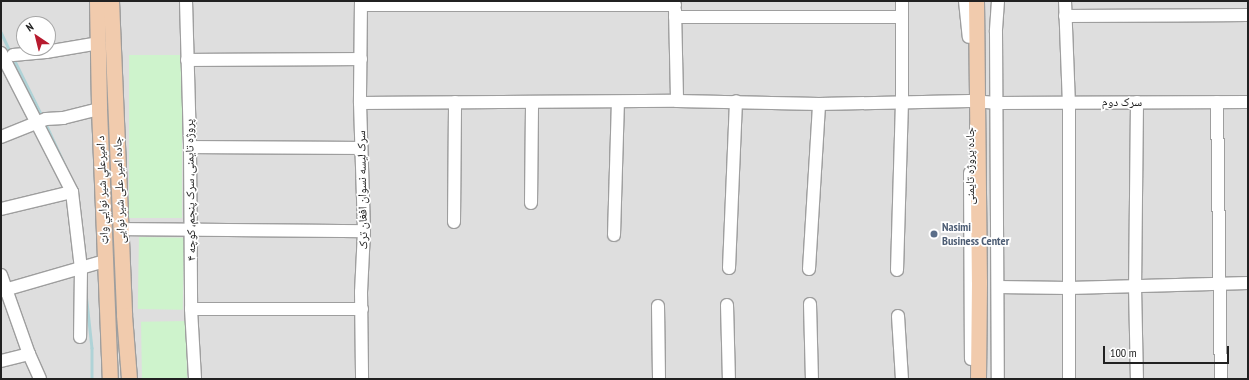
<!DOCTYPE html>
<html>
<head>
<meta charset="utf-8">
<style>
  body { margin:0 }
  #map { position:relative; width:1249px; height:380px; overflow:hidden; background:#f0ece8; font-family:"PT Sans Narrow","Noto Naskh Arabic",sans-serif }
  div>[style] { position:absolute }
  .residential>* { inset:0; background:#dedede }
  .park>* { inset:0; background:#cef3cc; transform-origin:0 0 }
  .stream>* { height:2.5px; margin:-1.25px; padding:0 1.25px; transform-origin:1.25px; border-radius:1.25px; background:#afd3d7 }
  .roads { filter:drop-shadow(1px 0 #9e9e9e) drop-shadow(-1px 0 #9e9e9e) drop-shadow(0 1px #9e9e9e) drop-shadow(0 -1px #9e9e9e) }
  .minor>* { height:12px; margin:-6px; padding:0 6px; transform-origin:6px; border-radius:6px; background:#fff }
  .major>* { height:15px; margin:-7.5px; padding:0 7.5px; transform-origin:7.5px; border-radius:7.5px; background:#f1cbad }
  .dots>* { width:11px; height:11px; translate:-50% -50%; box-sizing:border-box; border:2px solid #fff; border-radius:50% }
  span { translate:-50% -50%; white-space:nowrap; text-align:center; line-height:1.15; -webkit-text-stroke:3.5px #fff; paint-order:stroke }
  .street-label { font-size:12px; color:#212121 }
  .service-label { font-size:12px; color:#4e5e75; font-weight:700 }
  .left { translate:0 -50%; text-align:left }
  .frame { position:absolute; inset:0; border:2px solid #212121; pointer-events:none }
  .north { position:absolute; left:16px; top:16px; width:40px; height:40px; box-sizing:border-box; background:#fff; border:1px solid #a6a6a6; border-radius:50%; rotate:325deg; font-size:11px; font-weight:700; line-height:16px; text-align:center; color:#212121 }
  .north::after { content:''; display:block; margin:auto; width:14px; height:18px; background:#b71a2e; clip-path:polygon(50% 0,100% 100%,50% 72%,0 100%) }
  .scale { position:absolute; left:1103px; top:346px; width:126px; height:18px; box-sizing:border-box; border:2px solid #212121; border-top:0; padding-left:5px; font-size:12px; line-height:14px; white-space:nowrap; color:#212121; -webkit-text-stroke:3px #fff; paint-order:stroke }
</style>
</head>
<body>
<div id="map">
  <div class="residential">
    <div style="clip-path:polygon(evenodd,1px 1px,1248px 1px,1248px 379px,1px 379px,1px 1px,24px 24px,48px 24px,48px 48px,24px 48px,24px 24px)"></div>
  </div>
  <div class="park">
    <div style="left:129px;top:55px;width:53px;height:163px"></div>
    <div style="left:139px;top:237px;width:45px;height:72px;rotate:1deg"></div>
    <div style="left:186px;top:321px;width:58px;height:45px;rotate:89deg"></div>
  </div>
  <div class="stream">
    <div style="left:1px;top:32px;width:23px;rotate:65deg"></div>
    <div style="left:14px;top:59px;width:64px;rotate:63.8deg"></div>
    <div style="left:45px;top:122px;width:60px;rotate:65.2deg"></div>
    <div style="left:86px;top:293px;width:55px;rotate:83.8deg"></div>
    <div style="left:92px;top:348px;width:31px;rotate:90deg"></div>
  </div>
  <div class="roads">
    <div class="minor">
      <div style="left:186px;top:1px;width:146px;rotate:88.4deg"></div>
      <div style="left:190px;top:147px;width:162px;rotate:89.6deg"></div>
      <div style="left:191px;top:309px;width:70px;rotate:86.7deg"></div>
      <div style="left:361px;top:1px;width:102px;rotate:90.6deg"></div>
      <div style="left:360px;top:103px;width:128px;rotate:88.2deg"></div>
      <div style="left:364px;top:231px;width:61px;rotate:92.8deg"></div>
      <div style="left:361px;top:292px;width:87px;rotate:89.3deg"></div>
      <div style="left:965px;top:1px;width:36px;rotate:84deg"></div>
      <div style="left:998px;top:1px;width:31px;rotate:94deg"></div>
      <div style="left:996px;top:32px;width:347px;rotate:89.7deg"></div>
      <div style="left:1065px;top:1px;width:102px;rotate:87.8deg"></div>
      <div style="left:1069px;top:103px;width:276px;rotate:90deg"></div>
      <div style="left:361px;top:5px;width:314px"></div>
      <div style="left:675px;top:10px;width:91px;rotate:88.7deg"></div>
      <div style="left:1065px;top:16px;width:183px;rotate:-0.3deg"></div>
      <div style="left:675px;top:17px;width:227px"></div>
      <div style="left:1px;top:53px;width:156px;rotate:62.9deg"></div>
      <div style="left:72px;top:192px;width:78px;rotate:83.3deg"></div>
      <div style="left:81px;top:269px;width:68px;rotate:90.8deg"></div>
      <div style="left:13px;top:55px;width:33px;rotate:-5deg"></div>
      <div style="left:46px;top:52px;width:54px;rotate:-9.6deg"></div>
      <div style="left:187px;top:60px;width:174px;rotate:-0.3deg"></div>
      <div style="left:1137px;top:102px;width:184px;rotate:90.6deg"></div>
      <div style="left:1135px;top:286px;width:93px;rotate:88.8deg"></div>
      <div style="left:1217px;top:102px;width:277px;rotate:89.2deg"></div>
      <div style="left:360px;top:103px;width:317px;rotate:-0.4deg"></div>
      <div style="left:677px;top:101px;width:142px;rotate:1.2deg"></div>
      <div style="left:819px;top:104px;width:151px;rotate:-1.1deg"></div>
      <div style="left:970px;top:101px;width:27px;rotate:4deg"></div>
      <div style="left:997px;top:103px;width:251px;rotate:-0.2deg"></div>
      <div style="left:1px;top:137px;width:48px;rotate:-21.8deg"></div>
      <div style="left:46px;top:119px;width:17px;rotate:-3deg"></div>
      <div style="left:63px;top:118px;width:37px;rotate:-14deg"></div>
      <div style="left:190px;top:147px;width:171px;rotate:0.3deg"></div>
      <div style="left:970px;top:173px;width:186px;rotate:89.7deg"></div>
      <div style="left:531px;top:203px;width:101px;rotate:-89.4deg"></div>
      <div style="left:1px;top:209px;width:73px;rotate:-13.5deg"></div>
      <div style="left:454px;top:222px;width:120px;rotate:-89.5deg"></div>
      <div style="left:120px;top:229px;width:244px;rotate:0.5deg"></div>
      <div style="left:614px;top:235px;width:133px;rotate:-88.3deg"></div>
      <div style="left:729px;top:268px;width:167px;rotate:-87.6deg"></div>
      <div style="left:809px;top:269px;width:165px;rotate:-86.5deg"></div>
      <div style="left:897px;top:270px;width:167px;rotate:-88.3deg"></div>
      <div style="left:902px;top:103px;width:102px;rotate:-90deg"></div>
      <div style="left:1px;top:275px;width:84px;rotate:70.5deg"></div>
      <div style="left:29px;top:354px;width:27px;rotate:66deg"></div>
      <div style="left:998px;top:287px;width:71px;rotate:0.8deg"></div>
      <div style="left:1069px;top:288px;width:179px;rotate:-1.6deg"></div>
      <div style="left:1px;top:291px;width:108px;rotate:-16.1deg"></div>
      <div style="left:810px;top:304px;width:75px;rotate:88.5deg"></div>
      <div style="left:727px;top:305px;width:74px;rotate:88.5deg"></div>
      <div style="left:658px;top:306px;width:73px;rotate:89.2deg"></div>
      <div style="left:191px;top:309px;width:171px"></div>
      <div style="left:898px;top:316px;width:63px;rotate:86.4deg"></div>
      <div style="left:1px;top:361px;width:29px;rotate:-14deg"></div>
    </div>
    <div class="major">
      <div style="left:97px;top:1px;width:108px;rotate:88.9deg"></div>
      <div style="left:99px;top:109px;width:270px;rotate:87.7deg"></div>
      <div style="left:111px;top:1px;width:314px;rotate:87.6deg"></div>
      <div style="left:124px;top:315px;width:64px;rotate:85.5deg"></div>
      <div style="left:976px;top:1px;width:281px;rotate:89.4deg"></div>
      <div style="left:979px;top:282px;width:97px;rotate:90.6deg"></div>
    </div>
  </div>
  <div class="dots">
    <div style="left:934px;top:234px;background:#5c6f8a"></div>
  </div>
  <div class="street-label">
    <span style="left:1122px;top:102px">سرک دوم</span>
    <span style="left:970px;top:166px;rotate:-90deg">جاده پروژه تایمنی</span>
    <span style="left:102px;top:190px;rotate:-92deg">د امیرعلي شیر نوايي واټ</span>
    <span style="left:119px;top:190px;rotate:-92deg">جاده امیر علی شیر نوایی</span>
    <span style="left:190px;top:190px;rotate:-91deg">پروژه تایمنی، سرک پنجم، کوچه ۴</span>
    <span style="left:362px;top:190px;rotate:-91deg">سرک لیسه نسوان افغان‌ ترک</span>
  </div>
  <div class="service-label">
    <span class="left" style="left:942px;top:234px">Nasimi<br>Business Center</span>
  </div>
  <div class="frame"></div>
  <div class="north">N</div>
  <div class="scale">100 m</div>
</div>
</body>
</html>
